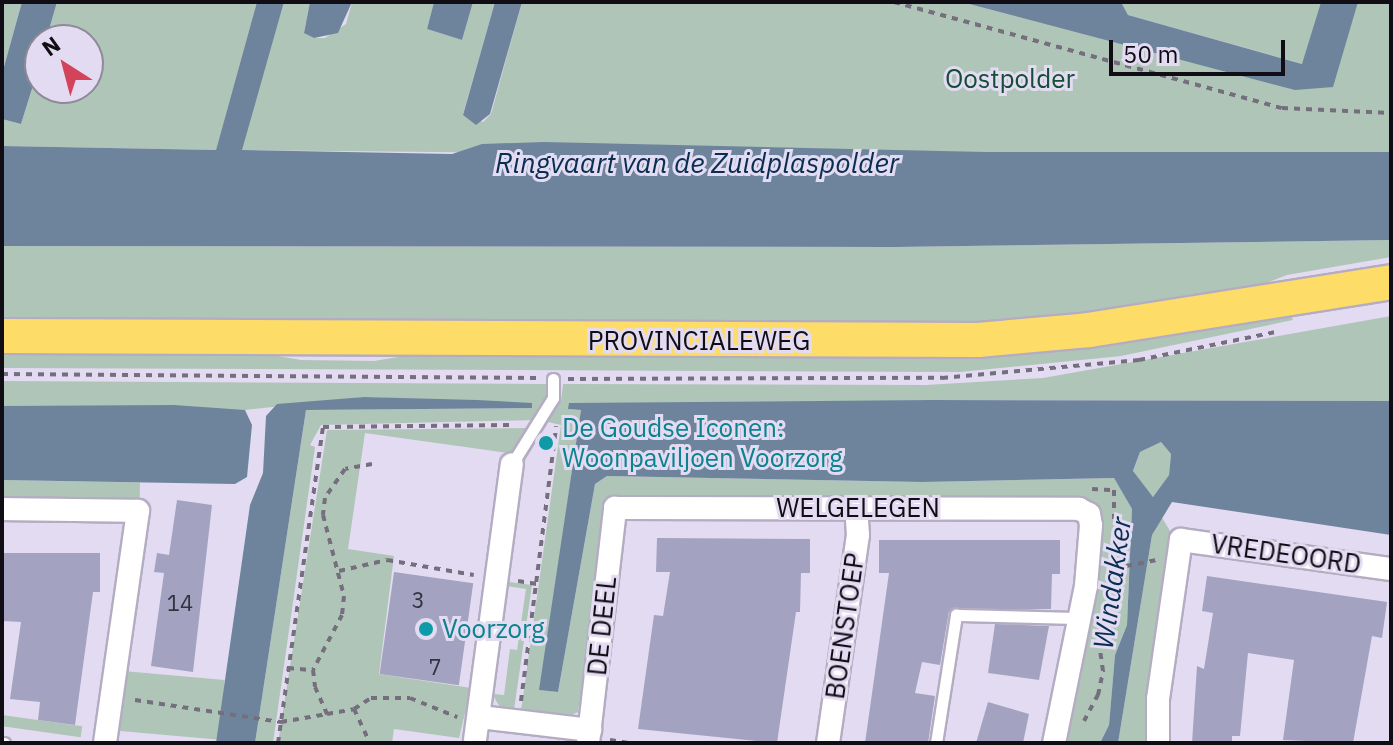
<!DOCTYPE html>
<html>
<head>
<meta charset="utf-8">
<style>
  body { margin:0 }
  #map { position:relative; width:1393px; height:745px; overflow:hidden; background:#e3dbf1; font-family:"IBM Plex Sans",sans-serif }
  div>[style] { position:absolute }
  .green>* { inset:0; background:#afc5b8; transform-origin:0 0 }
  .water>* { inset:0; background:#6e849c }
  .building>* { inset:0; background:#a3a3c1; transform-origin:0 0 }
  .path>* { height:4px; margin-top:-2px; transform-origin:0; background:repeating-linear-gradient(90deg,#756f7d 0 6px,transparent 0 12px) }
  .roads { filter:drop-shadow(2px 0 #b4adc2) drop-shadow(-2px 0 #b4adc2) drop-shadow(0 2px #b4adc2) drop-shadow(0 -2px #b4adc2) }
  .service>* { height:11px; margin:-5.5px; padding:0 5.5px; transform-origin:5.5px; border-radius:5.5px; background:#fff }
  .minor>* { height:22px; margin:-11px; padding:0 11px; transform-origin:11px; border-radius:11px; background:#fff }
  .primary>* { height:34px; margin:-17px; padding:0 17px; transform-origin:17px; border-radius:17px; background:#fddc68 }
  .dots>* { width:22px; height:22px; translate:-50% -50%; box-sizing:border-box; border:4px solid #e3dbf1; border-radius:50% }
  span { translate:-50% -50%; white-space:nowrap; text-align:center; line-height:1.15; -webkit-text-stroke:6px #e3dbf1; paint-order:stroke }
  .number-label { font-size:22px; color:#35323f }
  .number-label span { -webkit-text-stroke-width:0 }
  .park-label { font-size:26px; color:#144e34 }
  .street-label { font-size:26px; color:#100d14 }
  .culture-label { font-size:26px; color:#0d838f }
  .left { translate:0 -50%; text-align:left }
  .water-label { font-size:28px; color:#082f51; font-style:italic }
  .frame { position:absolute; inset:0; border:4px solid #100d14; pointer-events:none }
  .north { position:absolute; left:24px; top:24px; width:80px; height:80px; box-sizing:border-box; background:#e3dbf1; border:2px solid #8f8999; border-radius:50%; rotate:324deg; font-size:22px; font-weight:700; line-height:32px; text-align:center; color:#100d14 }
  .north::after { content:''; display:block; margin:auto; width:28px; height:36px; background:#d3435a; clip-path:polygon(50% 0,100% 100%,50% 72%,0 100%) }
  .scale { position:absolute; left:1109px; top:40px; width:176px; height:36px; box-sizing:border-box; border:4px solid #100d14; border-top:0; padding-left:10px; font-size:24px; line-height:28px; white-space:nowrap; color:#100d14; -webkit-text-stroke:6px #e3dbf1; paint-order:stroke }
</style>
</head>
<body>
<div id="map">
  <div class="green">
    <div style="clip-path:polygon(2px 2px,22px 2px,2px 74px)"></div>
    <div style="clip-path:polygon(57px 2px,257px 2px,216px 150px,2px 146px,2px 119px,21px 124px,40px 63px,40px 88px,88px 88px,88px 40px,46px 40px)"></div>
    <div style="clip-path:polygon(284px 2px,310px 2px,304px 32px,314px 38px,325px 38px,346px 24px,352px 2px,434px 2px,427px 29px,462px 40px,473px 2px,495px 2px,463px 114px,483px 122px,491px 114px,522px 2px,1025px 2px,1319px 81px,1343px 2px,1391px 2px,1391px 162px,241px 150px)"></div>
    <div style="clip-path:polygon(1121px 2px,1321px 2px,1303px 64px,1128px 15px)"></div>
    <div style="clip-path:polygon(1391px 240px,1391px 257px,1287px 275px,1248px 290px,1033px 322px,918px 327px,2px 322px,2px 246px,895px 247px)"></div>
    <div style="clip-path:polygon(1290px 314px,1293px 320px,1121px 356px,960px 372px,2px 368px,2px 349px,243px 350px,301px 360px,374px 361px,422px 353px)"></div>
    <div style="clip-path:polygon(1391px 316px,1391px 401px,930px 400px,568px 409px,581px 410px,540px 690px,558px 692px,595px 484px,607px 476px,923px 482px,1114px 478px,1132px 509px,1127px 625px,1115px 655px,1109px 725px,1100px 743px,1061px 743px,1099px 516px,610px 499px,578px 712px,567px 717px,521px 711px,561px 425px,548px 422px,561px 401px,563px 384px,926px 385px,1043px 378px)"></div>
    <div style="clip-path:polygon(2px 381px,546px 384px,546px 396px,536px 420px,321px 425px,310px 445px,315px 447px,273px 743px,255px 743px,306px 410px,532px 408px,532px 404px,364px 397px,245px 410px,2px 406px)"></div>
    <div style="clip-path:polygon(532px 428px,516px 454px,365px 433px,348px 549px,394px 556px,379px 674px,471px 688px,459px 738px,394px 729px,392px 743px,278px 743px,327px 430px)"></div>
    <div style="clip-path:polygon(1161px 442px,1171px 454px,1169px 475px,1153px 497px,1133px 472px,1140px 452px)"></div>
    <div style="left:2px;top:480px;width:138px;height:21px;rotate:1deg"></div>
    <div style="clip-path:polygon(1161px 516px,1176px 541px,1154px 743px,1118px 743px,1152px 535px)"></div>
    <div style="clip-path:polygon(509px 582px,532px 585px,514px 710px,500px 707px,492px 694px,504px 695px,510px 649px,517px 650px,526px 589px,507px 586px)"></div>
    <div style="left:123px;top:671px;width:102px;height:60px;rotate:5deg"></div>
    <div style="left:2px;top:715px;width:81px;height:11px;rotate:8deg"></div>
  </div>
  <div class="water">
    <div style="clip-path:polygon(22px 2px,57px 2px,46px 40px,40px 40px,40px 63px,21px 124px,2px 119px,2px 74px)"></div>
    <div style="clip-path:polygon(257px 2px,284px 2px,242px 150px,452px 154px,482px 144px,544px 142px,986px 152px,1391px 152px,1391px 240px,895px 247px,2px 246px,2px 146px,216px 150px)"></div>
    <div style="clip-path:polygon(310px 2px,352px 2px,338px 33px,314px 38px,304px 33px)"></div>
    <div style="clip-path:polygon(434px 2px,473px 2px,462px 40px,427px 29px)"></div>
    <div style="clip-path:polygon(495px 2px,522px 2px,490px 114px,476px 125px,463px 115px)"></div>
    <div style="clip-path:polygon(962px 2px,1121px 2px,1128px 15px,1302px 64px,1321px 2px,1358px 2px,1333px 87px,1295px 90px)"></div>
    <div style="clip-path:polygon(364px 397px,477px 400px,532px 403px,532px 408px,306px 410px,255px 743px,216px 743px,250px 505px,263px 473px,266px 416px,277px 404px)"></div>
    <div style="clip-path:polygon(evenodd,930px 400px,1391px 401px,1391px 535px,1172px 502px,1152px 535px,1118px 743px,1100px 743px,1109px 725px,1115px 655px,1127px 625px,1132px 509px,1114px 478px,923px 482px,607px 476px,595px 484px,558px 692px,539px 690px,581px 410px,568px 409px,569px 403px,930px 400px,1161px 442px,1171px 454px,1169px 475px,1153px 497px,1133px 471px,1140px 452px,1161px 442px)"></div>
    <div style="clip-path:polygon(174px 405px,245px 410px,252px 425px,247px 477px,235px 484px,2px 480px,2px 406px)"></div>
  </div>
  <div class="building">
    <div style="clip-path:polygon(177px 500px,212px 505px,193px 672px,151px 666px,164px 573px,154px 572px,157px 553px,169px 555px)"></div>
    <div style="clip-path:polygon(657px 538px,810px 539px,810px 573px,801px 573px,800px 612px,796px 612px,777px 743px,638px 729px,654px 615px,663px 616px,670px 572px,656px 572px)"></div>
    <div style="clip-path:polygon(879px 540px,1060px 540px,1060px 574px,1052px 574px,1051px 609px,949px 611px,940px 665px,922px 662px,915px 693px,935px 696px,928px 743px,865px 743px,889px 573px,879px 573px)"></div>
    <div style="clip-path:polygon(2px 553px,100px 553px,100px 592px,93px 592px,75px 725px,38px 720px,40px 702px,10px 699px,21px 622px,2px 621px)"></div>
    <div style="left:394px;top:572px;width:80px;height:103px;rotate:8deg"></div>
    <div style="clip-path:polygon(1207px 576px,1387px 602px,1382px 638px,1372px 636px,1353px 743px,1283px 740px,1294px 660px,1248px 653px,1240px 736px,1232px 736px,1232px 743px,1192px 743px,1197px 666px,1204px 669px,1213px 613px,1202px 611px)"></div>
    <div style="clip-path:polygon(995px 624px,1049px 626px,1039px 680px,988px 673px)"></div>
    <div style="clip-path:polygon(988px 702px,1029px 714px,1023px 743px,976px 743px)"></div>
  </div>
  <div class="path">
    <div style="left:894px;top:2px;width:402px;rotate:15.3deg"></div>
    <div style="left:1282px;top:108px;width:109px;rotate:2.6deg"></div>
    <div style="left:2px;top:374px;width:534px;rotate:0.43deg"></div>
    <div style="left:568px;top:379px;width:374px;rotate:-0.2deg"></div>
    <div style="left:942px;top:378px;width:198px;rotate:-5.2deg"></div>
    <div style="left:1139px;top:360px;width:140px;rotate:-11.6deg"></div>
    <div style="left:372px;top:464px;width:27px;rotate:170deg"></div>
    <div style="left:345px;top:469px;width:35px;rotate:125deg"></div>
    <div style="left:325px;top:498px;width:17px;rotate:97deg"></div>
    <div style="left:323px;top:515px;width:84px;rotate:75.5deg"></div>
    <div style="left:344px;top:596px;width:19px;rotate:96deg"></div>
    <div style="left:342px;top:615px;width:62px;rotate:117.8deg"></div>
    <div style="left:313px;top:670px;width:17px;rotate:83deg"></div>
    <div style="left:315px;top:687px;width:30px;rotate:66deg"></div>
    <div style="left:327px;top:714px;width:27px;rotate:-10deg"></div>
    <div style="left:354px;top:709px;width:20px;rotate:-33deg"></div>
    <div style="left:371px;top:698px;width:39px"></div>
    <div style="left:410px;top:698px;width:51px;rotate:22deg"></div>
    <div style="left:1092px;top:489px;width:22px;rotate:3deg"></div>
    <div style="left:1114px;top:490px;width:29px;rotate:90deg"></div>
    <div style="left:1109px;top:555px;width:20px;rotate:33deg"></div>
    <div style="left:1126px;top:566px;width:31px;rotate:-11deg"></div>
    <div style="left:339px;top:571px;width:49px;rotate:-12.9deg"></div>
    <div style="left:387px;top:560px;width:88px;rotate:9.8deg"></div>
    <div style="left:518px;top:581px;width:19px;rotate:9deg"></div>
    <div style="left:288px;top:668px;width:25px;rotate:5deg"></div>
    <div style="left:135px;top:700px;width:148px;rotate:8.6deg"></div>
    <div style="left:281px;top:722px;width:47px;rotate:-9.9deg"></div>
    <div style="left:521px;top:701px;width:277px;rotate:-82.7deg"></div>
    <div style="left:354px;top:709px;width:38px;rotate:65deg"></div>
    <div style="left:1084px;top:721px;width:30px;rotate:-62deg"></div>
    <div style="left:1098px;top:695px;width:25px;rotate:-78deg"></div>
    <div style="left:1103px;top:671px;width:28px;rotate:-98deg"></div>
    <div style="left:610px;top:740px;width:19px;rotate:9deg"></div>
    <div style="left:278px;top:743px;width:319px;rotate:-81.9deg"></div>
    <div style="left:323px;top:427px;width:192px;rotate:-0.6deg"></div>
  </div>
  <div class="roads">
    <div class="service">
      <div style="left:512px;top:464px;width:78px;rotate:-58.2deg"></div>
      <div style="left:553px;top:398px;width:19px;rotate:-90deg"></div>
      <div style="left:2px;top:743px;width:2px"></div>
      <div style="left:936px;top:743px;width:130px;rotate:-81.1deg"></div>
      <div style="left:956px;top:615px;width:124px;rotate:1.4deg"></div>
    </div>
    <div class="minor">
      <div style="left:2px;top:509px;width:136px;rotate:0.8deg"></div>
      <div style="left:138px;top:511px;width:234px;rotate:98.1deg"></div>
      <div style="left:480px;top:717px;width:111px;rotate:6.7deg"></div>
      <div style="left:475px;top:740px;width:278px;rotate:-82.4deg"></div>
      <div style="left:588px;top:743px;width:237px;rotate:-83.4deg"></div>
      <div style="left:615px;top:508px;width:464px;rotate:0.1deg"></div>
      <div style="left:1079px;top:509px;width:11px;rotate:27deg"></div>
      <div style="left:1089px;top:514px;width:11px;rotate:80deg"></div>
      <div style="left:1091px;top:525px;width:61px;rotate:94.7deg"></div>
      <div style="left:1086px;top:586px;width:160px;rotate:101.5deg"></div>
      <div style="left:828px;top:743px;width:210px;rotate:-81.8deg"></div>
      <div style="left:858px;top:535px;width:27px;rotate:-94deg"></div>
      <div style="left:1158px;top:743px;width:44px;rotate:-90deg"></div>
      <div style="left:1158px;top:699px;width:161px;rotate:-81.8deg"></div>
      <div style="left:1181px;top:540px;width:212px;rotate:7.9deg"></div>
    </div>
    <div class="primary">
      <div style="left:2px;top:336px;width:976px;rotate:0.23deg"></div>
      <div style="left:978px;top:340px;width:111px;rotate:-5.1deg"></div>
      <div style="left:1089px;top:330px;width:306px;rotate:-9deg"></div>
    </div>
  </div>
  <div class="dots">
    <div style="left:546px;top:443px;background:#0f9aa8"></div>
    <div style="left:426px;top:629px;background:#0f9aa8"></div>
  </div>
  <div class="number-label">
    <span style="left:418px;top:600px">3</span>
    <span style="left:180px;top:603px">14</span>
    <span style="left:435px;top:667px">7</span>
  </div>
  <div class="park-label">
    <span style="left:1010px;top:79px">Oostpolder</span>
  </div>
  <div class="street-label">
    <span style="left:699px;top:341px">PROVINCIALEWEG</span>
    <span style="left:858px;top:508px">WELGELEGEN</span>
    <span style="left:1286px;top:554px;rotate:8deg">VREDEOORD</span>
    <span style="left:602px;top:626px;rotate:-84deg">DE DEEL</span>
    <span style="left:845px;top:626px;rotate:-82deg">BOENSTOEP</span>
  </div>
  <div class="culture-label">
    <span class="left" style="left:562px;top:443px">De Goudse Iconen:<br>Woonpaviljoen Voorzorg</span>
    <span class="left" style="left:442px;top:629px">Voorzorg</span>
  </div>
  <div class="water-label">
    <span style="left:697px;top:163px">Ringvaart van de Zuidplaspolder</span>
    <span style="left:1112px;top:583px;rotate:-82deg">Windakker</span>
  </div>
  <div class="frame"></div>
  <div class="north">N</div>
  <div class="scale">50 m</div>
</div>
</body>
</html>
